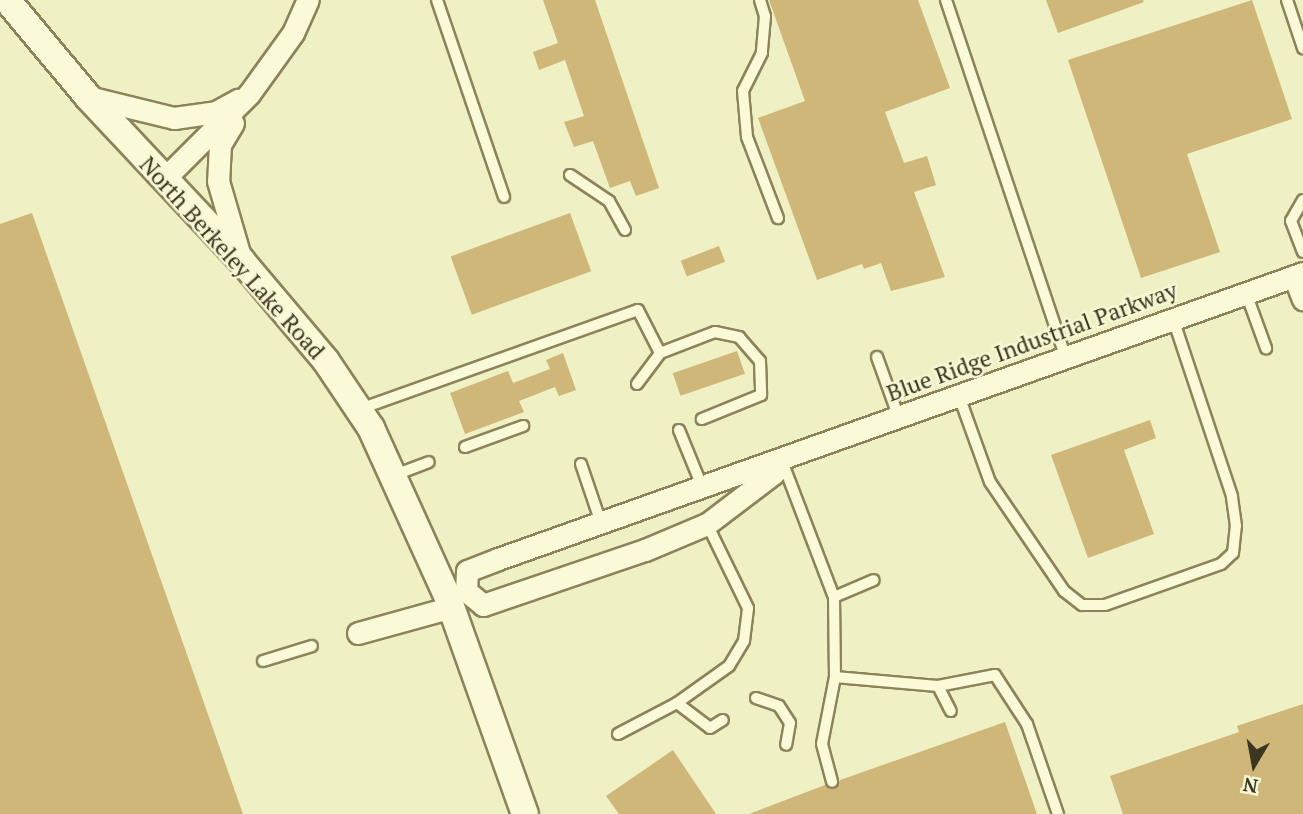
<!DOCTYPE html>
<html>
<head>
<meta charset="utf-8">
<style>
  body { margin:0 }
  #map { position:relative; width:1303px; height:814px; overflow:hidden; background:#f0f0c5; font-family:"PT Serif",serif }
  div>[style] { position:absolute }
  .building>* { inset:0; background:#cfb77a; transform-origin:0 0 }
  .roads { filter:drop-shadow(2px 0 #8c835a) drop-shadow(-2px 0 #8c835a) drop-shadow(0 2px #8c835a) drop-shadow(0 -2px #8c835a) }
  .service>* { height:10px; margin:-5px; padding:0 5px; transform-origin:5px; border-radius:5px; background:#fafad9 }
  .minor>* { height:21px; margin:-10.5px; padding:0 10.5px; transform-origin:10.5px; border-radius:10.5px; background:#fafad9 }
  .tertiary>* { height:26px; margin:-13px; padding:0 13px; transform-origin:13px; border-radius:13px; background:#fafad9 }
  span { translate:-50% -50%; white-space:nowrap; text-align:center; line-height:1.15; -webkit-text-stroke:5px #f7f7d5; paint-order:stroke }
  .street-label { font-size:23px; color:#3c351f }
  .north { position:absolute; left:1219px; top:730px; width:70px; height:70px; -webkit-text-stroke:5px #f7f7d5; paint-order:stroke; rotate:190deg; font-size:19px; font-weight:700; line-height:28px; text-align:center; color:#3c351f }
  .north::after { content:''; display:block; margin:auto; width:24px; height:32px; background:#3c351f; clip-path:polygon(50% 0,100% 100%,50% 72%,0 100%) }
</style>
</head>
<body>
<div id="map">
  <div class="building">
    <div style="clip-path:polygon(543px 0,595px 0,659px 188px,636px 196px,630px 181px,610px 188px,593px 141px,574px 147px,564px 122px,584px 116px,565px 60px,539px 70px,533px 52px,558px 43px)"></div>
    <div style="clip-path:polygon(769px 0,918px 0,950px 88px,885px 112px,904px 163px,927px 156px,936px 185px,914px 192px,945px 277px,891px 291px,881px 263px,864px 269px,862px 264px,817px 280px,758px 118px,805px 101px)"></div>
    <div style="clip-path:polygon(1046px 0,1143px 0,1144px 2px,1058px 33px)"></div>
    <div style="clip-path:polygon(1252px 0,1292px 119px,1187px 154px,1220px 252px,1141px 278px,1068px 60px)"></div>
    <div style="clip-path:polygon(32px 213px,243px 814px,0 814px,0 224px)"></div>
    <div style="left:570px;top:213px;width:62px;height:127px;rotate:70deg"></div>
    <div style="left:719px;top:246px;width:17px;height:41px;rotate:69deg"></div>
    <div style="left:737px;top:351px;width:24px;height:68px;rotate:71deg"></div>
    <div style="clip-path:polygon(563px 353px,576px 390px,559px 396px,555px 387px,519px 401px,524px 412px,465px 434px,450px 393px,508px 371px,513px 383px,550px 369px,546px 360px)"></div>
    <div style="clip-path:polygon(1150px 420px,1156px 438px,1124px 450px,1154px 534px,1088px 558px,1051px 455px)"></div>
    <div style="clip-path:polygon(1303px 704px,1303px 814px,1123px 814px,1110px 776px,1239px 732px,1237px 726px)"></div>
    <div style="clip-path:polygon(1005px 722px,1037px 814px,749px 814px,825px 785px,835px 789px,840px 780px)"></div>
    <div style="clip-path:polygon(673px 750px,716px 814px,619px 814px,606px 796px)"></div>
  </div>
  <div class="roads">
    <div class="service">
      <div style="left:437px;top:0;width:208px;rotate:71.2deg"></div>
      <div style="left:760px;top:0;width:17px;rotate:73deg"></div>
      <div style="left:765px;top:16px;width:37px;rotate:95deg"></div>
      <div style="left:762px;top:53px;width:42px;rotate:116.6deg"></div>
      <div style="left:743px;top:91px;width:46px;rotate:85deg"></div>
      <div style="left:747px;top:137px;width:87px;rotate:69.1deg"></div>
      <div style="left:946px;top:0;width:378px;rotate:71.5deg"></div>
      <div style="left:1287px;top:0;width:51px;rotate:71.6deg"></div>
      <div style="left:570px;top:175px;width:47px;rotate:33.7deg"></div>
      <div style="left:609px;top:201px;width:33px;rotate:61deg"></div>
      <div style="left:1303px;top:200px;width:24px;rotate:120deg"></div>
      <div style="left:1291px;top:221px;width:33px;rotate:69deg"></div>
      <div style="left:1246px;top:293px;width:59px;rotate:70deg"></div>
      <div style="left:877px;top:357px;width:65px;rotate:70.2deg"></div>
      <div style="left:637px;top:384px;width:39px;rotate:-53deg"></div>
      <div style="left:660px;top:353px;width:59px;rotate:-20.9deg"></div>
      <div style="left:715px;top:332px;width:25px;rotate:12deg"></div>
      <div style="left:739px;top:337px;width:32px;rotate:49deg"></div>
      <div style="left:760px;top:361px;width:34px;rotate:88deg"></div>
      <div style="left:761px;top:395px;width:64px;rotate:157.9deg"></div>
      <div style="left:959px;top:396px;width:91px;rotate:70.2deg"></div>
      <div style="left:990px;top:482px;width:132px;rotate:55.8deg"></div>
      <div style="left:1064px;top:591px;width:23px;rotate:38deg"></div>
      <div style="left:1082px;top:605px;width:23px"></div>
      <div style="left:1105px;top:605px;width:123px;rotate:-19.5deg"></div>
      <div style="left:1221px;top:564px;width:16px;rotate:-43deg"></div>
      <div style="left:1233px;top:553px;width:27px;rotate:-84deg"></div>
      <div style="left:1236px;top:526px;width:30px;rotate:-98deg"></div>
      <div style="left:1232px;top:496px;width:187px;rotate:-108.4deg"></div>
      <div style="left:360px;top:409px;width:295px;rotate:-19.6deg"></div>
      <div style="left:638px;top:310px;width:48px;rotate:62.9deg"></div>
      <div style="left:679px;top:430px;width:58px;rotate:67.8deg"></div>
      <div style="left:465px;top:447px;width:62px;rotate:-19.9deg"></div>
      <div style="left:782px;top:461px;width:146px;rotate:69.1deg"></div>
      <div style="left:834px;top:597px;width:80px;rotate:89.3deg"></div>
      <div style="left:835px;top:677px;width:68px;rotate:101deg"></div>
      <div style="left:822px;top:744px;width:39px;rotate:75deg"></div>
      <div style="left:581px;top:464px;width:62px;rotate:71.3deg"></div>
      <div style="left:395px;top:475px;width:36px;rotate:-21deg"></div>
      <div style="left:834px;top:597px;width:43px;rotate:-23deg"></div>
      <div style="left:263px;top:661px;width:51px;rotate:-17deg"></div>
      <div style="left:835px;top:677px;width:103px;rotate:5deg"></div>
      <div style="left:938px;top:686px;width:28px;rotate:63deg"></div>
      <div style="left:938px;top:686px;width:58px;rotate:-10.9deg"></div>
      <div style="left:995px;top:675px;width:59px;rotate:56.9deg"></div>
      <div style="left:1027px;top:724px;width:95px;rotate:71deg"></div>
      <div style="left:756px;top:698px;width:24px;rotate:19deg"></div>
      <div style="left:779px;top:706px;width:20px;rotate:57deg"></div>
      <div style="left:790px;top:723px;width:22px;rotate:100deg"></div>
      <div style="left:677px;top:703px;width:41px;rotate:37.1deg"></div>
      <div style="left:710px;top:728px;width:15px;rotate:-32deg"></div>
      <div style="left:618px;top:734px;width:67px;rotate:-27.7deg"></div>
      <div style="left:677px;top:703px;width:64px;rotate:-35.4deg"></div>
      <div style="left:729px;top:666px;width:29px;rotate:-59deg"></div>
      <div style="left:744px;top:641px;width:33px;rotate:-83deg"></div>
      <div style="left:748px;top:608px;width:93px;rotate:-116deg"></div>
    </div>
    <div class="minor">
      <div style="left:88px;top:97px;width:89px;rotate:13.7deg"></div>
      <div style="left:174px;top:118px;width:42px;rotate:-8.1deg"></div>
      <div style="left:216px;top:112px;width:25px;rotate:-29deg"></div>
      <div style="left:233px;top:123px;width:26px;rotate:121deg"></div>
      <div style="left:220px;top:145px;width:36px;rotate:93deg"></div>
      <div style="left:218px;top:181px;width:78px;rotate:73.7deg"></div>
      <div style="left:163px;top:180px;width:122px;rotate:-45deg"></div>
      <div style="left:249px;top:94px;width:75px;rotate:-54.2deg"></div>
      <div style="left:293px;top:33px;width:36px;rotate:-66deg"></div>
      <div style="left:1294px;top:276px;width:25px;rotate:69deg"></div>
      <div style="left:466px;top:591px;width:20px;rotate:-87deg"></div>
      <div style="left:467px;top:571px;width:33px;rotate:-21deg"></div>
      <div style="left:498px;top:559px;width:854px;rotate:-19.56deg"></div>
      <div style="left:466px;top:591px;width:22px;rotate:39deg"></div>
      <div style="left:483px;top:605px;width:171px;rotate:-18.8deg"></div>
      <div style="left:645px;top:550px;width:67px;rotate:-22.8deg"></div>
      <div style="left:707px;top:524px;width:84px;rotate:-37.3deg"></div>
      <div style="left:774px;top:473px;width:13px;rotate:-61deg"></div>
      <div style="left:358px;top:633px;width:98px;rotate:-15.5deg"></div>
    </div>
    <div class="tertiary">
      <div style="left:7px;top:0;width:126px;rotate:50.1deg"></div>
      <div style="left:88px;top:97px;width:224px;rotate:46.8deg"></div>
      <div style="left:241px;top:260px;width:132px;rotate:49.9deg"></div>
      <div style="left:326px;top:361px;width:81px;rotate:56.1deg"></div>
      <div style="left:371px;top:428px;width:187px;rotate:65.6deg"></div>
      <div style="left:448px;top:598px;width:229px;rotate:70.4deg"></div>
    </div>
  </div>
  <div class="street-label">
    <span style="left:232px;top:258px;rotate:48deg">North Berkeley Lake Road</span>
    <span style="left:1032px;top:342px;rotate:-20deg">Blue Ridge Industrial Parkway</span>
  </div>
  <div class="north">N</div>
</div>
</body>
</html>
